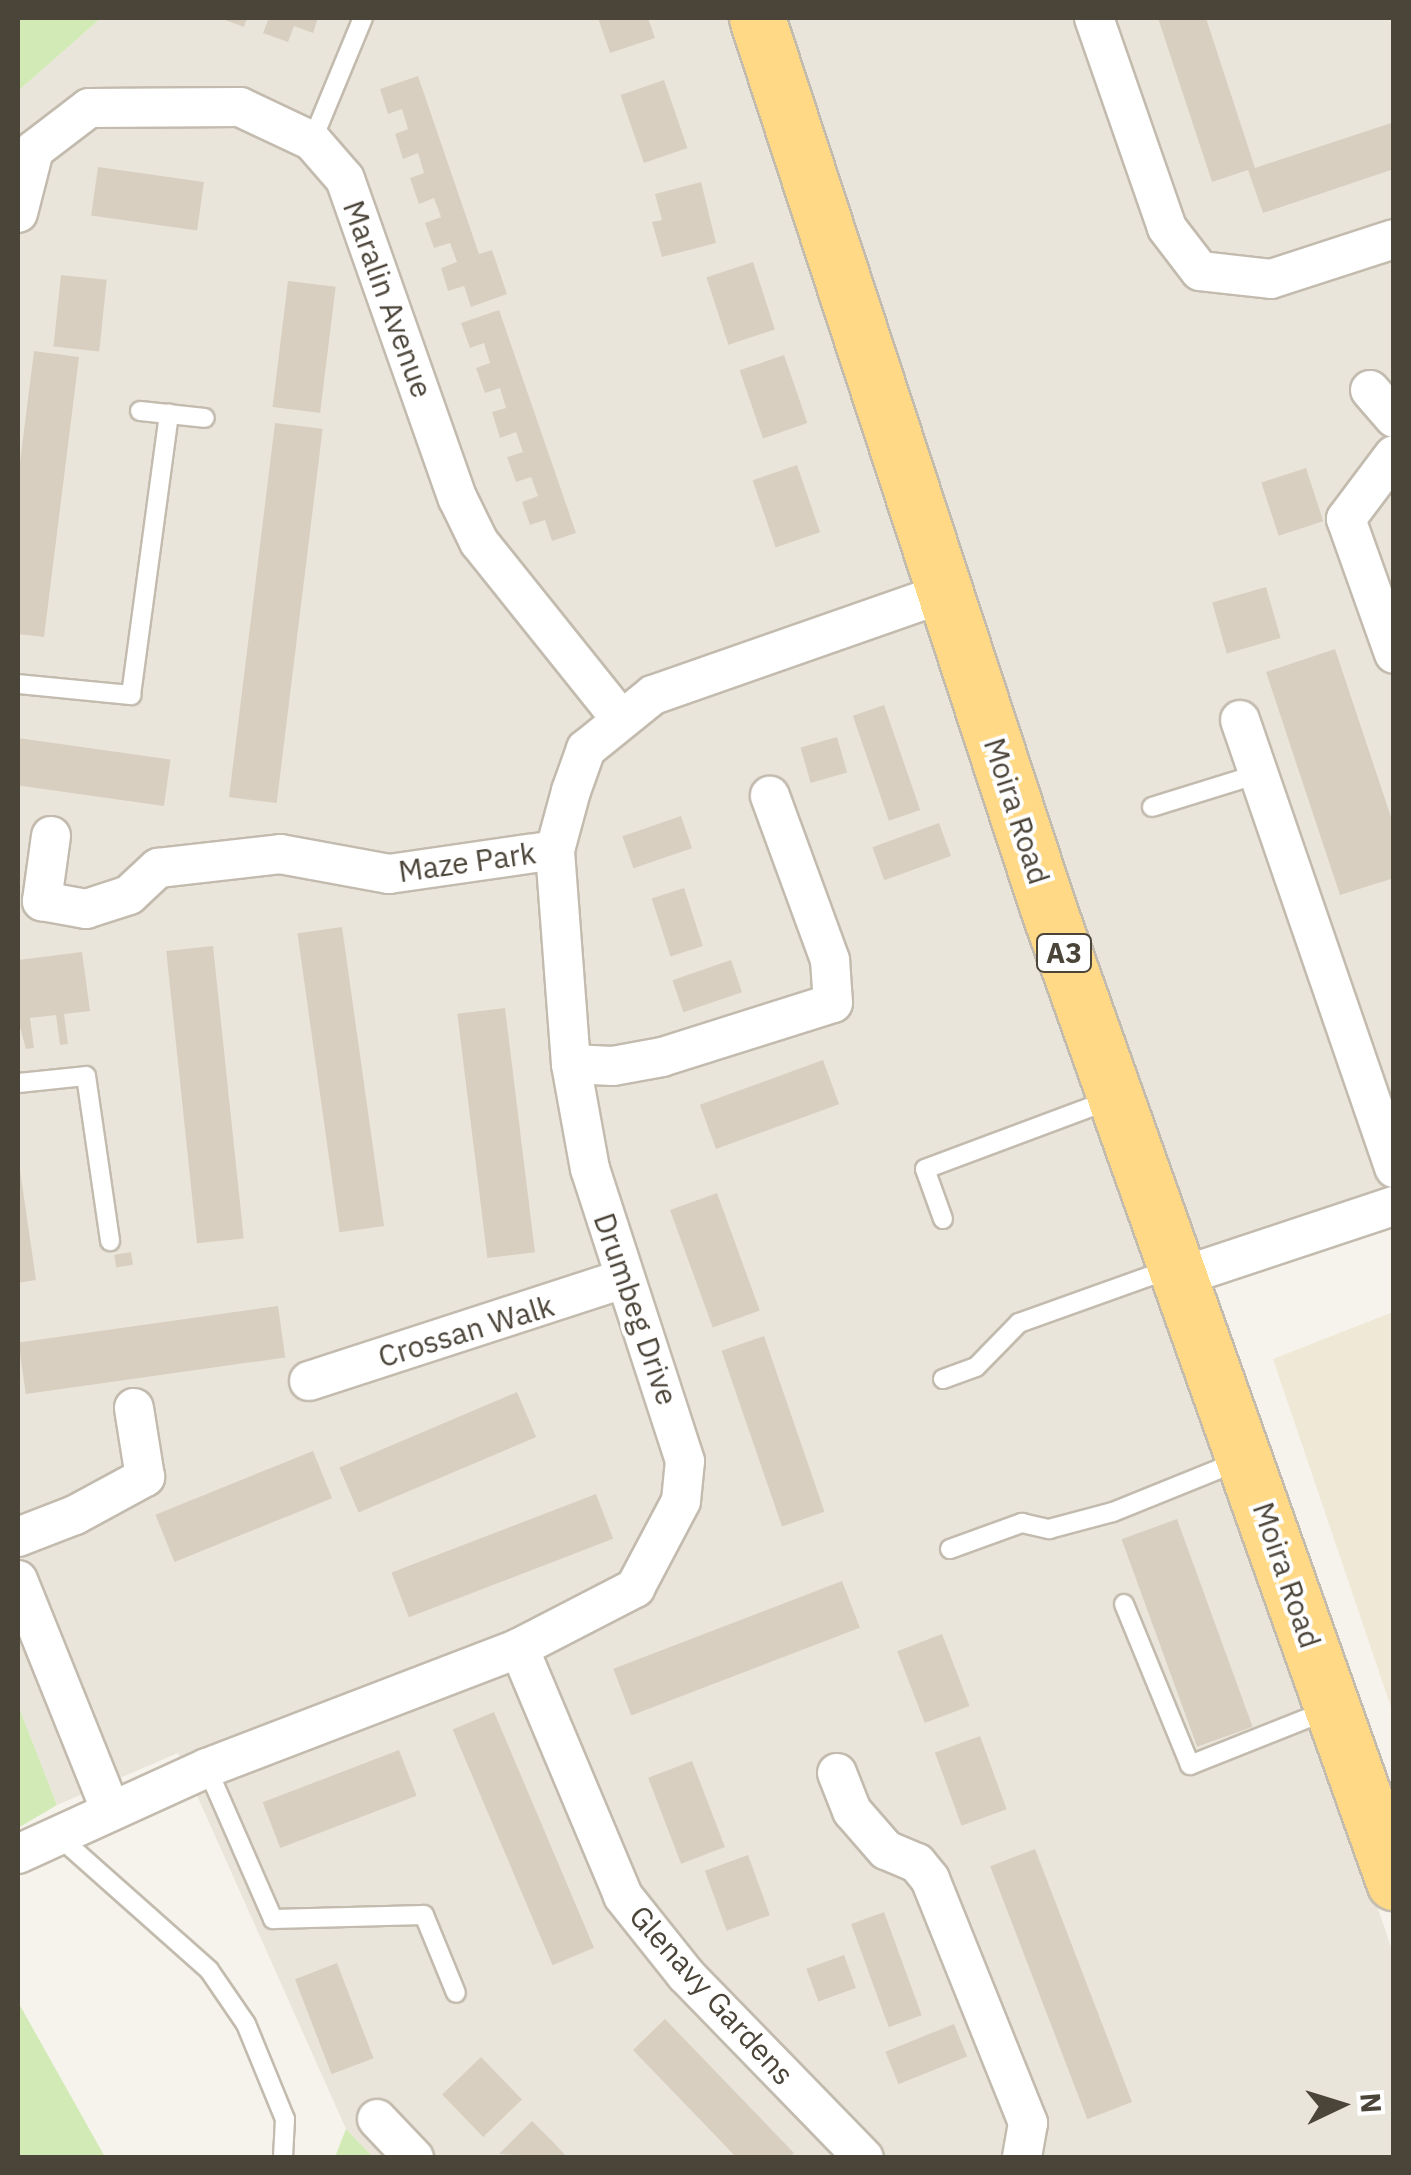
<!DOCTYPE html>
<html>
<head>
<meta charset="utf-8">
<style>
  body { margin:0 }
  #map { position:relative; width:1411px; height:2175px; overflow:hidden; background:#f6f3ec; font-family:"IBM Plex Sans",sans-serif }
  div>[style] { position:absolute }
  .residential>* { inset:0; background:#eae5da }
  .education>* { inset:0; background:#efe8d6 }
  .green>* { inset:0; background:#d2eab5 }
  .building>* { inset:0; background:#d8cfc1; transform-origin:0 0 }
  .roads { filter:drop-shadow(2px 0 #c2bbae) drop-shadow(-2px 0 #c2bbae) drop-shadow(0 2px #c2bbae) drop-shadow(0 -2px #c2bbae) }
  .service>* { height:18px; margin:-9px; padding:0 9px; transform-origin:9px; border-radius:9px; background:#fff }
  .minor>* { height:38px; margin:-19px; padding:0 19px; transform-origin:19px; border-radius:19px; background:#fff }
  .trunk>* { height:55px; margin:-27.5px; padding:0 27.5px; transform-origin:27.5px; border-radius:27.5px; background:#ffd985 }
  span { translate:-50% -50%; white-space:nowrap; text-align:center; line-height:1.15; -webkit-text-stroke:8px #fff; paint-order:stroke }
  .shield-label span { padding:2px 8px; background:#fff; border:2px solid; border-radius:8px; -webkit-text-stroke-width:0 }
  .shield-label { font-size:28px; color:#4b4439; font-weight:700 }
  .street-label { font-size:30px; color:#4b4439 }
  .frame { position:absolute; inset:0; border:20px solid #4b4439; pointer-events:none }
  .north { position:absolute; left:1291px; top:2055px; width:100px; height:100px; -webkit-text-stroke:8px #fff; paint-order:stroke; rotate:86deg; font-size:28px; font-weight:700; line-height:40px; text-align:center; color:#4b4439 }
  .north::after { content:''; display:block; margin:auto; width:35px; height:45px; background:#4b4439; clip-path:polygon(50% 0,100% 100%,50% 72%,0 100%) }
</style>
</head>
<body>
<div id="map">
  <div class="residential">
    <div style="clip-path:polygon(101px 18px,1393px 18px,1393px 1214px,1168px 1291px,1393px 1953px,1393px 2157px,373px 2157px,346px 2129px,178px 1753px,57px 1805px,18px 1705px,18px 91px)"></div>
  </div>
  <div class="education">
    <div style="clip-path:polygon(1393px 1312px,1393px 1713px,1273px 1359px)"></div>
  </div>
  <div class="green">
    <div style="clip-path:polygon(18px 18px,101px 18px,18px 91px)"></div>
    <div style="clip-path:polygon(18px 1705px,57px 1805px,18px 1828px)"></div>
    <div style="clip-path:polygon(18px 2002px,105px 2157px,18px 2157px)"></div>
    <div style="clip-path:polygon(346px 2129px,373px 2157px,335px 2157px)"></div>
  </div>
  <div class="building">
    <div style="clip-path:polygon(220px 18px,247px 18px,244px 27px)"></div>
    <div style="clip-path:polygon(269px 18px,318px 18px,313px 33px,294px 26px,288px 42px,263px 33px)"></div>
    <div style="clip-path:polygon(598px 18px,648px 18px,655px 38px,610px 53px)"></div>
    <div style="clip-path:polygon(1158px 18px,1206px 18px,1255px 168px,1394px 122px,1394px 169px,1263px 213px,1248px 170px,1212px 182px)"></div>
    <div style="clip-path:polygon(418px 76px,479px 254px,492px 250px,507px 294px,471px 307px,464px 286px,448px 291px,441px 268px,457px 262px,450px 243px,434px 248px,425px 223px,441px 217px,434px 198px,419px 204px,410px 178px,424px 173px,418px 153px,403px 159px,395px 134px,408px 129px,402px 109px,388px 114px,380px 89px)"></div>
    <div style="left:664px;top:80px;width:72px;height:46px;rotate:71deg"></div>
    <div style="left:98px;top:167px;width:107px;height:49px;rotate:8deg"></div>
    <div style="clip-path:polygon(701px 182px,716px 243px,662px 257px,652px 222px,662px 220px,655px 194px)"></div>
    <div style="left:753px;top:262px;width:71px;height:49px;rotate:72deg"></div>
    <div style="left:61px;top:275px;width:46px;height:72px;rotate:6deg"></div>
    <div style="left:288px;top:281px;width:48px;height:127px;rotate:7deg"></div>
    <div style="clip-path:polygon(499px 310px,576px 533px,552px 541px,545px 520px,530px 525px,522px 502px,538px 496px,531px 477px,516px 482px,507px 457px,523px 452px,516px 432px,500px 438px,492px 412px,506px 408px,500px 388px,485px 393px,476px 368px,490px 363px,484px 343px,470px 348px,461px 323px)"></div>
    <div style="clip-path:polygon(34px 351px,79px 357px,44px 637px,18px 634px,18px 478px)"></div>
    <div style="left:784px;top:355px;width:72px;height:47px;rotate:71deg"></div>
    <div style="left:275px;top:423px;width:48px;height:377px;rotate:7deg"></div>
    <div style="left:797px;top:465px;width:71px;height:47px;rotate:71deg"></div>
    <div style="left:1306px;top:468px;width:56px;height:47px;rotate:72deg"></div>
    <div style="left:1266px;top:587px;width:53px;height:56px;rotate:74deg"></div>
    <div style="clip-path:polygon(1335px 649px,1394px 826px,1394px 878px,1340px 895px,1266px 672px)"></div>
    <div style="left:884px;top:705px;width:111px;height:33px;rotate:71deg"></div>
    <div style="left:837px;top:737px;width:37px;height:38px;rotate:74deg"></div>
    <div style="left:18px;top:738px;width:154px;height:47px;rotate:8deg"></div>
    <div style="left:681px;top:816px;width:34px;height:62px;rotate:71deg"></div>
    <div style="left:939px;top:823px;width:35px;height:71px;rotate:70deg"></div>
    <div style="left:684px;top:888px;width:61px;height:34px;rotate:72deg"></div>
    <div style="left:342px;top:927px;width:302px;height:45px;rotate:82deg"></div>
    <div style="left:213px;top:946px;width:294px;height:47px;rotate:84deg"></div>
    <div style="clip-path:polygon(82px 952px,90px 1011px,64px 1014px,68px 1044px,60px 1045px,56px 1015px,30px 1018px,34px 1048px,26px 1049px,18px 1020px,18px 960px)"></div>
    <div style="left:731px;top:960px;width:34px;height:62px;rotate:71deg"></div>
    <div style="left:505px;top:1008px;width:246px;height:48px;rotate:83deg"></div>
    <div style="left:823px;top:1060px;width:47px;height:131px;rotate:70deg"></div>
    <div style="clip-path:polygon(18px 1156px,36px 1280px,18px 1283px)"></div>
    <div style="left:717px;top:1193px;width:125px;height:50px;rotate:70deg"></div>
    <div style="left:131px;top:1252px;width:13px;height:17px;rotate:81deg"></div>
    <div style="left:278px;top:1306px;width:52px;height:262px;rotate:82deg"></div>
    <div style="left:764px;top:1336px;width:186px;height:45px;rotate:71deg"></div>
    <div style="left:517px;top:1392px;width:49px;height:193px;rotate:67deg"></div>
    <div style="left:313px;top:1451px;width:51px;height:170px;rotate:68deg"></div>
    <div style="left:596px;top:1494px;width:48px;height:219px;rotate:69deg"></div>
    <div style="left:1177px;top:1519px;width:221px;height:59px;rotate:70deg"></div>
    <div style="left:842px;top:1581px;width:50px;height:245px;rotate:69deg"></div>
    <div style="left:942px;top:1634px;width:77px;height:48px;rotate:69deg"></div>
    <div style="left:494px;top:1712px;width:256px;height:45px;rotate:67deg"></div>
    <div style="left:980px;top:1736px;width:78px;height:48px;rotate:70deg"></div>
    <div style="left:399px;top:1750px;width:49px;height:146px;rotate:69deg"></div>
    <div style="left:692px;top:1761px;width:92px;height:47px;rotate:69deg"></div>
    <div style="left:1035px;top:1849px;width:271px;height:48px;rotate:69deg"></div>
    <div style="left:748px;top:1855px;width:64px;height:46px;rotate:70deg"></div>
    <div style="left:884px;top:1912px;width:110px;height:35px;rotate:70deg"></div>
    <div style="left:844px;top:1955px;width:35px;height:40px;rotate:70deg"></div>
    <div style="left:337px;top:1963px;width:102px;height:45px;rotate:69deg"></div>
    <div style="clip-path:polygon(665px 2019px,794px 2153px,789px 2158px,737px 2158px,633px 2050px)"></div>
    <div style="left:954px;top:2024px;width:35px;height:74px;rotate:68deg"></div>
    <div style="left:481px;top:2057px;width:59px;height:54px;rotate:46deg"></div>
    <div style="clip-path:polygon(532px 2121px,552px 2141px,568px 2158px,499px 2154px)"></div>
  </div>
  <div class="roads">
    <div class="service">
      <div style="left:312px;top:141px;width:133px;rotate:-67.5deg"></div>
      <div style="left:140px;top:411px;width:65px;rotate:6.1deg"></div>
      <div style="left:18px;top:684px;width:114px;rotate:5.6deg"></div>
      <div style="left:131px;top:695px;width:284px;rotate:-82.3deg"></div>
      <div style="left:1152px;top:807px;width:111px;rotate:-17.3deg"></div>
      <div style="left:18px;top:1083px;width:68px;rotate:-5.9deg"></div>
      <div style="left:86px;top:1076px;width:167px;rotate:81.7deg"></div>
      <div style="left:943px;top:1219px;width:53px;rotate:-109.8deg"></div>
      <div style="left:925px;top:1169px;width:200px;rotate:-20.5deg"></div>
      <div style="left:943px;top:1379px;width:35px;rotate:-20deg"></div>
      <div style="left:976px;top:1367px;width:62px;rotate:-45.7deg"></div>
      <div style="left:1019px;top:1323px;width:160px;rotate:-19.7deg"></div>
      <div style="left:950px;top:1549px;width:77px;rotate:-19.9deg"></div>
      <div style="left:1022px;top:1523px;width:28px;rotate:13deg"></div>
      <div style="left:1049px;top:1529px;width:66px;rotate:-14.9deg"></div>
      <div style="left:1113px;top:1512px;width:134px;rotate:-22deg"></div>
      <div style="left:1124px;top:1604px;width:174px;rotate:67.7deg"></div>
      <div style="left:1190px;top:1765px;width:149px;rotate:-21.7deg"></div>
      <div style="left:207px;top:1768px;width:165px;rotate:66.4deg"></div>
      <div style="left:273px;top:1919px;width:151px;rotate:-1.5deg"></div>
      <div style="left:424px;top:1915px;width:84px;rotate:67.7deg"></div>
      <div style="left:57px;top:1835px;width:203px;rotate:41.6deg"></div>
      <div style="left:209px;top:1970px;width:65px;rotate:55.6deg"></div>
      <div style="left:246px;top:2024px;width:103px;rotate:67.7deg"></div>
      <div style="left:285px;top:2119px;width:39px;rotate:93deg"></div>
    </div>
    <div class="minor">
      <div style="left:1094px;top:18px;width:222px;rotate:70.8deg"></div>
      <div style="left:1167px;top:228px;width:54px;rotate:52.5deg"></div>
      <div style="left:1200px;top:271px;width:71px;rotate:6.4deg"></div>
      <div style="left:1271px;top:279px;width:129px;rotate:-18deg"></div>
      <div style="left:18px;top:213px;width:65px;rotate:-75.7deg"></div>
      <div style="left:34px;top:150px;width:69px;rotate:-37.4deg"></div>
      <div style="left:89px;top:108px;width:151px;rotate:-0.4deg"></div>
      <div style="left:240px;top:107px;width:80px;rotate:25.3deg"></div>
      <div style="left:312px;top:141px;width:50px;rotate:49deg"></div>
      <div style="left:345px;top:179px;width:339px;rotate:70.6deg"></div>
      <div style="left:458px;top:499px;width:48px;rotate:64deg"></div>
      <div style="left:479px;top:542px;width:224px;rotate:51.3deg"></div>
      <div style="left:1370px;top:390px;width:37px;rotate:49deg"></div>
      <div style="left:1394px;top:455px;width:80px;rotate:126.9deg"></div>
      <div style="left:1346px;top:519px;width:143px;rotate:70.4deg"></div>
      <div style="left:1240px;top:720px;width:474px;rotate:71deg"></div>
      <div style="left:51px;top:836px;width:66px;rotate:97.9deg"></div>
      <div style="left:42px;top:901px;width:45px;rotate:10.3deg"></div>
      <div style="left:86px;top:909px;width:45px;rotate:-18deg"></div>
      <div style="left:129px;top:895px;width:40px;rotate:-43deg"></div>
      <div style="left:158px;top:868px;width:123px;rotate:-6.5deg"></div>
      <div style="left:280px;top:854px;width:111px;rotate:10.4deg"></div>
      <div style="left:389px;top:874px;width:168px;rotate:-8.2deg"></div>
      <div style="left:571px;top:1064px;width:42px;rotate:2.7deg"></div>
      <div style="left:613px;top:1066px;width:50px;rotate:-10.4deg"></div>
      <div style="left:662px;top:1057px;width:179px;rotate:-17.5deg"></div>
      <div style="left:833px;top:1003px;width:43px;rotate:-94deg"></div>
      <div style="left:830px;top:960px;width:175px;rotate:-110.1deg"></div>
      <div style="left:1183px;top:1276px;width:222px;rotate:-18.4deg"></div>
      <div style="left:309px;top:1381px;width:330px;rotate:-18deg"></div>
      <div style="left:18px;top:1537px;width:61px;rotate:-21.1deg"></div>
      <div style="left:75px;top:1515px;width:80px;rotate:-28.5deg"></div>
      <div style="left:145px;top:1477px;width:70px;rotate:-99.1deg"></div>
      <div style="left:18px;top:1580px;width:249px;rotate:68.1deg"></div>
      <div style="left:519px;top:1648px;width:269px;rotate:67.2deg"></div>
      <div style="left:623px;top:1896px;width:101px;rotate:51.4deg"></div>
      <div style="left:686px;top:1975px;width:255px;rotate:45.8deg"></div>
      <div style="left:837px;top:1773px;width:41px;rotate:68.5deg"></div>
      <div style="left:852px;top:1811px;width:52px;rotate:48.9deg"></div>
      <div style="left:886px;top:1850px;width:34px;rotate:23deg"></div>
      <div style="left:917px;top:1863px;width:21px;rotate:51deg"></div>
      <div style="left:930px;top:1879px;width:263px;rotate:68.1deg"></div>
      <div style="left:1028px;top:2123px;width:36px;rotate:100deg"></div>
      <div style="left:18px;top:1854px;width:208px;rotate:-24.5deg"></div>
      <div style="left:207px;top:1768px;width:334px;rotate:-21deg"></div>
      <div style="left:519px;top:1648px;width:131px;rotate:-27.3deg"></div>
      <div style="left:635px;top:1588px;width:98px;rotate:-62.1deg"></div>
      <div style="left:681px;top:1501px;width:40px;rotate:-84.3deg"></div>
      <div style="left:685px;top:1461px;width:307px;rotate:-108deg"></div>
      <div style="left:590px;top:1169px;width:107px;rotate:-100.3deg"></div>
      <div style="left:571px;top:1064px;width:215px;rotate:-94.3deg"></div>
      <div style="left:555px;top:850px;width:61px;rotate:-74.8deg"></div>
      <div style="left:571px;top:791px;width:45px;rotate:-70.3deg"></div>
      <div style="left:586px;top:749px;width:86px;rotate:-38.9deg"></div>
      <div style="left:653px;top:695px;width:309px;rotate:-19.3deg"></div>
      <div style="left:377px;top:2119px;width:54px;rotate:46.5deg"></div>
    </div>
    <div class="trunk">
      <div style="left:757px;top:18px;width:936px;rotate:71.89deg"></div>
      <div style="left:1048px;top:908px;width:1034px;rotate:70.44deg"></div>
    </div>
  </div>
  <div class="shield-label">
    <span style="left:1064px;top:953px">A3</span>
  </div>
  <div class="street-label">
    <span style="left:388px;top:299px;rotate:70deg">Maralin Avenue</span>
    <span style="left:1017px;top:811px;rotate:72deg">Moira Road</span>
    <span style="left:467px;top:862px;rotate:-8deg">Maze Park</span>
    <span style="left:636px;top:1309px;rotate:71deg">Drumbeg Drive</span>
    <span style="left:466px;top:1331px;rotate:-17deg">Crossan Walk</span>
    <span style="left:1287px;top:1575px;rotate:71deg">Moira Road</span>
    <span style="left:712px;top:1995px;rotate:48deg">Glenavy Gardens</span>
  </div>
  <div class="frame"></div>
  <div class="north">N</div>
</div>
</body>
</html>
